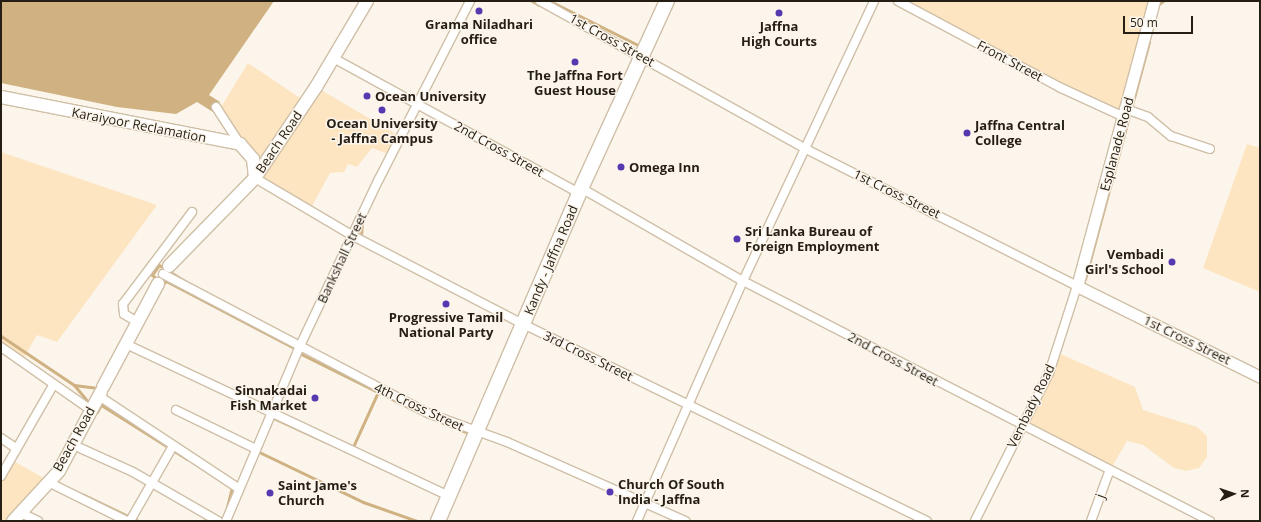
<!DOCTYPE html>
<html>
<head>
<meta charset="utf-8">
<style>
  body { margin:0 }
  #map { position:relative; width:1261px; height:522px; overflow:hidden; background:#fcf5eb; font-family:"Open Sans",sans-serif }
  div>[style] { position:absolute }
  .green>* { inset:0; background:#fde5c2 }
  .water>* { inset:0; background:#cfb182 }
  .stream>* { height:3px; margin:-1.5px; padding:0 1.5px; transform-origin:1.5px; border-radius:1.5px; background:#cfb182 }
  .roads { filter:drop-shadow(1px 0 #cfbfa6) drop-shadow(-1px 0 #cfbfa6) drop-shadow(0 1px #cfbfa6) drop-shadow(0 -1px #cfbfa6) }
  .minor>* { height:8px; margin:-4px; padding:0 4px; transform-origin:4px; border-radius:4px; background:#fff }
  .tertiary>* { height:11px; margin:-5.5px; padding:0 5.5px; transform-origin:5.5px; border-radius:5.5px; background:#fff }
  .secondary>* { height:12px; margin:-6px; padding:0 6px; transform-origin:6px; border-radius:6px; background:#fff }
  .trunk>* { height:14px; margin:-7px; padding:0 7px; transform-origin:7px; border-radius:7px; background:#fff }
  .dots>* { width:11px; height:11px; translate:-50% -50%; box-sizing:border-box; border:2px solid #fcf5eb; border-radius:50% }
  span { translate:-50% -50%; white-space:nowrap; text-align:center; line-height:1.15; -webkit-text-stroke:3px #fcf5eb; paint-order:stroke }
  .poi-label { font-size:13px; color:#241e15; font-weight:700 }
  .left { translate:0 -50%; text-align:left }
  .right { translate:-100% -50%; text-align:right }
  .street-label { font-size:13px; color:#241e15 }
  .frame { position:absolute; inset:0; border:2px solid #241e15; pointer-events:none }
  .north { position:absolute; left:1213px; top:474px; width:40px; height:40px; -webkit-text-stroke:3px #fcf5eb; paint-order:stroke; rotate:88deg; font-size:11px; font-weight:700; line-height:16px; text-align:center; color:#241e15 }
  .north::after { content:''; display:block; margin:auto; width:14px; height:18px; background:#241e15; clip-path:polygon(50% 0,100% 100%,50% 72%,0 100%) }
  .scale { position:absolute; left:1123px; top:16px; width:70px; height:18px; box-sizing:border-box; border:2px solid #241e15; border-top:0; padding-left:5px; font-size:12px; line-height:14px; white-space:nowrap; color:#241e15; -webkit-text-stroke:3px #fcf5eb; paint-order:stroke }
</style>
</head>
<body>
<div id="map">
  <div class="green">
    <div style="clip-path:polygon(898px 1px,1154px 1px,1124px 117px)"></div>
    <div style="clip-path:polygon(248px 63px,306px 102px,316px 87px,401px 137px,391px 155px,372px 148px,357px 167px,348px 164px,344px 172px,330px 173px,310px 210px,255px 178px,253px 159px,218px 112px)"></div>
    <div style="clip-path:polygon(1247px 144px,1260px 148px,1260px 292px,1203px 268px)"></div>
    <div style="clip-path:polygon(1px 152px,157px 205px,57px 342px,37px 335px,22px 361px,1px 347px)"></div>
    <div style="clip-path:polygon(1056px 352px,1135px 387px,1143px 410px,1197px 427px,1207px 436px,1207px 457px,1199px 468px,1186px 471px,1174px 468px,1143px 445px,1127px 441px,1109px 472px,1022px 426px)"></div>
    <div style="clip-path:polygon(10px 459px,49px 481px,13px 521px,1px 521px,1px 476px)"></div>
  </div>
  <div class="water">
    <div style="clip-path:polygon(1px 1px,274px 1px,209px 95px,220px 102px,213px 112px,197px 102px,176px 114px,117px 107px,1px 83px)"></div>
  </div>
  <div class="stream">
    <div style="left:532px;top:1px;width:8px;rotate:30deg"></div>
    <div style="left:550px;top:1px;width:101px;rotate:26.6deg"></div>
    <div style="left:1156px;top:6px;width:9px;rotate:-36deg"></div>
    <div style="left:361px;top:236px;width:13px;rotate:-86deg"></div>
    <div style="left:1085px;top:279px;width:246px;rotate:-74.9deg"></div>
    <div style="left:159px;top:281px;width:9px;rotate:-139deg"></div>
    <div style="left:152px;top:275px;width:12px;rotate:-55deg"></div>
    <div style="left:159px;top:265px;width:34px;rotate:32deg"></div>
    <div style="left:163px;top:284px;width:4px;rotate:-45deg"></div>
    <div style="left:166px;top:281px;width:144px;rotate:27.6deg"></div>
    <div style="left:294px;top:348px;width:5px;rotate:90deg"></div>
    <div style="left:1px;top:336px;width:88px;rotate:33.9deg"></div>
    <div style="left:74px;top:385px;width:23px;rotate:50deg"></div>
    <div style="left:299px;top:353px;width:131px;rotate:26.4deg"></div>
    <div style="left:74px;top:385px;width:26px;rotate:7deg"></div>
    <div style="left:98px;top:403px;width:105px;rotate:32.2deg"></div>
    <div style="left:97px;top:412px;width:9px;rotate:-63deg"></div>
    <div style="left:271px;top:417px;width:63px;rotate:24.5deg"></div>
    <div style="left:441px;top:422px;width:27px;rotate:22deg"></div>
    <div style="left:352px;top:449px;width:63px;rotate:-65.5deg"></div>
    <div style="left:257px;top:451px;width:118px;rotate:25.7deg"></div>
    <div style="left:363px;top:502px;width:57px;rotate:19.4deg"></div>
    <div style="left:82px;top:494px;width:62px;rotate:25.7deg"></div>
    <div style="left:226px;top:511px;width:25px;rotate:-76deg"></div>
  </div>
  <div class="roads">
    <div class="minor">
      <div style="left:540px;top:1px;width:304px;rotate:29.1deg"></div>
      <div style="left:806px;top:149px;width:304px;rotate:26.8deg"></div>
      <div style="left:1077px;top:286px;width:91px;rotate:107.8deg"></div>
      <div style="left:1049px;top:373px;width:165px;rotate:116.6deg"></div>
      <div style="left:898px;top:1px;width:183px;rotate:28.1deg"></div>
      <div style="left:1059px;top:87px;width:72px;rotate:24.8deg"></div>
      <div style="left:335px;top:59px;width:278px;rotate:28.8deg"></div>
      <div style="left:216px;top:107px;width:44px;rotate:57deg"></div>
      <div style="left:1126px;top:109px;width:23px;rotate:20deg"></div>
      <div style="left:1148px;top:117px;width:30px;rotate:40deg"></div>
      <div style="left:1171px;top:136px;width:41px;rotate:18.4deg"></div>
      <div style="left:255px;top:178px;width:114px;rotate:30.6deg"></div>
      <div style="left:353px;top:236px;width:191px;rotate:27.4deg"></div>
      <div style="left:523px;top:324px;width:449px;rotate:26deg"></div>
      <div style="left:581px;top:188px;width:187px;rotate:29.9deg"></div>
      <div style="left:743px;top:281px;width:525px;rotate:27.2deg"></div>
      <div style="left:163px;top:274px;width:301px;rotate:27.7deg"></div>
      <div style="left:430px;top:414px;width:82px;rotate:20deg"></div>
      <div style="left:507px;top:442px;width:195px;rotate:23.9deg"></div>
      <div style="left:139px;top:323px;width:17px;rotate:-149deg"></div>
      <div style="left:124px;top:314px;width:10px;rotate:-96deg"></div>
      <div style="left:123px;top:304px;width:115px;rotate:-53.1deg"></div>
      <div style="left:128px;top:345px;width:355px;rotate:25.2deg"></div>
      <div style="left:1px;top:347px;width:110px;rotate:35deg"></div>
      <div style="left:99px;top:396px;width:167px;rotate:33.5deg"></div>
      <div style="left:176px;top:410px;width:89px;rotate:26deg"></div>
      <div style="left:1px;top:438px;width:18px;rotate:34deg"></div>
      <div style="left:80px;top:448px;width:58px;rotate:24.4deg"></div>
      <div style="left:133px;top:472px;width:98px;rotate:30deg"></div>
      <div style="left:1px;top:476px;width:106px;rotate:-60.1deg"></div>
      <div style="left:54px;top:485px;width:81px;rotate:26.3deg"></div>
      <div style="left:21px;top:513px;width:19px;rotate:25deg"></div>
      <div style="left:130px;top:521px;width:86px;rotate:-60.2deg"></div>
      <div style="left:226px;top:521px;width:188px;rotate:-67.1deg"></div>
      <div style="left:299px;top:348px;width:187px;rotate:-64.7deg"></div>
      <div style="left:379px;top:179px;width:200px;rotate:-62.9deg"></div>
      <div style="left:637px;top:521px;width:262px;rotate:-66.2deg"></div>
      <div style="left:743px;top:281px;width:309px;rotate:-64.9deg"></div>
      <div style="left:1091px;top:521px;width:52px;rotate:-69.8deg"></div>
    </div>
    <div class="tertiary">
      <div style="left:1154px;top:1px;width:295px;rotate:105.1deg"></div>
      <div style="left:1077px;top:286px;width:204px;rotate:26.4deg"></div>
    </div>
    <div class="secondary">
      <div style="left:1px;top:97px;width:244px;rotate:11.1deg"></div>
      <div style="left:240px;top:144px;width:20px;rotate:49deg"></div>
      <div style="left:253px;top:159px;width:19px;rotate:84deg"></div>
      <div style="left:169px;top:266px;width:123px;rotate:-45.7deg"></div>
      <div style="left:255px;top:178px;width:110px;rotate:-56.2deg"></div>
      <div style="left:316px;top:87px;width:100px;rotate:-59.3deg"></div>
      <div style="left:103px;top:387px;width:117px;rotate:-61.9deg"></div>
      <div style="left:13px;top:521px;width:68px;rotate:-47.4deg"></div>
      <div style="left:59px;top:471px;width:89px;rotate:-62deg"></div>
    </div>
    <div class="trunk">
      <div style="left:438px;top:521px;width:357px;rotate:-66.7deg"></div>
      <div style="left:579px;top:193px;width:211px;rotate:-65.4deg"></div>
    </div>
  </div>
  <div class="dots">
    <div style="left:479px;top:11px;background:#5639b1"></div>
    <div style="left:779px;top:13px;background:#5639b1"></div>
    <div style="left:575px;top:62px;background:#5639b1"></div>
    <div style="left:367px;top:96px;background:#5639b1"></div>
    <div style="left:382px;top:110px;background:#5639b1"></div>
    <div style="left:967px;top:133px;background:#5639b1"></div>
    <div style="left:621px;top:167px;background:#5639b1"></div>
    <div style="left:737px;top:239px;background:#5639b1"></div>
    <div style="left:1172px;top:262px;background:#5639b1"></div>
    <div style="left:446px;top:304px;background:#5639b1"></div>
    <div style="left:315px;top:398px;background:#5639b1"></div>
    <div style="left:610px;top:492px;background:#5639b1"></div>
    <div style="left:270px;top:493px;background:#5639b1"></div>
  </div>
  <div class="poi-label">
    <span style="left:479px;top:32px">Grama Niladhari<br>office</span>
    <span style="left:779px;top:34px">Jaffna<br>High Courts</span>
    <span style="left:575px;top:83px">The Jaffna Fort<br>Guest House</span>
    <span class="left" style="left:375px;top:96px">Ocean University</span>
    <span style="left:382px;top:131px">Ocean University<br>- Jaffna Campus</span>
    <span class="left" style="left:975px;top:133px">Jaffna Central<br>College</span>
    <span class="left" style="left:629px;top:167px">Omega Inn</span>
    <span class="left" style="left:745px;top:239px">Sri Lanka Bureau of<br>Foreign Employment</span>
    <span class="right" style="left:1164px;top:262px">Vembadi<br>Girl's School</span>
    <span style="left:446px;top:325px">Progressive Tamil<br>National Party</span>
    <span class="right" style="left:307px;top:398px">Sinnakadai<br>Fish Market</span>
    <span class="left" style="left:618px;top:492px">Church Of South<br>India - Jaffna</span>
    <span class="left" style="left:278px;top:493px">Saint Jame's<br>Church</span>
  </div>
  <div class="street-label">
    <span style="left:612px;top:40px;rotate:29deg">1st Cross Street</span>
    <span style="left:1010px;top:61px;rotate:28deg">Front Street</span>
    <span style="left:139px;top:125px;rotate:11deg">Karaiyoor Reclamation</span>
    <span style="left:279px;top:142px;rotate:-56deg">Beach Road</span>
    <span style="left:1117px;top:144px;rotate:-75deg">Esplanade Road</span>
    <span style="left:499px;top:149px;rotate:29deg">2nd Cross Street</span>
    <span style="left:897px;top:194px;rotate:26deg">1st Cross Street</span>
    <span style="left:342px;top:258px;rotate:-65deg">Bankshall Street</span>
    <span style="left:551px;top:260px;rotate:-67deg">Kandy - Jaffna Road</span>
    <span style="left:1187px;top:340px;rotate:26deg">1st Cross Street</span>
    <span style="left:588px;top:356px;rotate:26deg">3rd Cross Street</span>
    <span style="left:893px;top:359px;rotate:28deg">2nd Cross Street</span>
    <span style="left:1031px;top:406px;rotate:-64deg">Vembady Road</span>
    <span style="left:419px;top:407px;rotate:25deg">4th Cross Street</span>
    <span style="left:74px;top:439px;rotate:-61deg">Beach Road</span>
    <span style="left:1100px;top:496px;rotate:-70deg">j</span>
  </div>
  <div class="frame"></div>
  <div class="north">N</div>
  <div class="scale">50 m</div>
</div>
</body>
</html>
